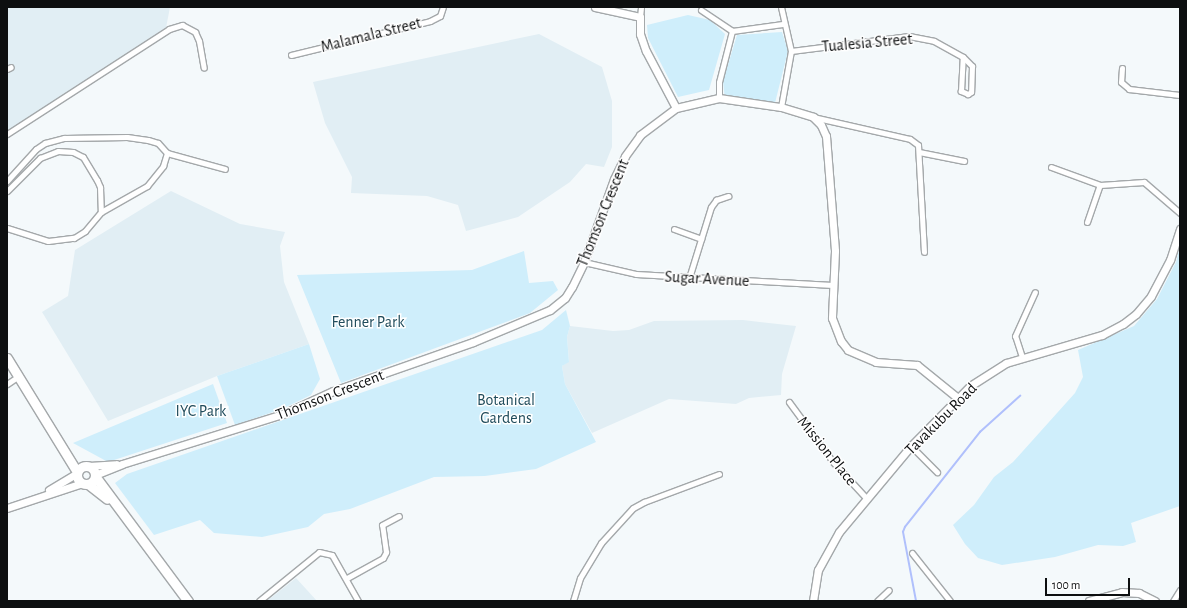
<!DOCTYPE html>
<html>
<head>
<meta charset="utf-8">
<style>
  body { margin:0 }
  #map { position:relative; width:1187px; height:608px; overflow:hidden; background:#f4f9fb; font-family:"Alegreya Sans",sans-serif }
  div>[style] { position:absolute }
  .built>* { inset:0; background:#e1eef4 }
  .green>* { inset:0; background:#cfeefb }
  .stream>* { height:1.5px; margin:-0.75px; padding:0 0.75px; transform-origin:0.75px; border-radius:0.75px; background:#b0c0fc }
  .roads { filter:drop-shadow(1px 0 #a4a8aa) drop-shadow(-1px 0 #a4a8aa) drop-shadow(0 1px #a4a8aa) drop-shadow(0 -1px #a4a8aa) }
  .street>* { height:5px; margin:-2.5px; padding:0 2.5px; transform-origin:2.5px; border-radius:2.5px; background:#fff }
  .secondary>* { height:7px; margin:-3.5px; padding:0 3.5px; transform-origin:3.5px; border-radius:3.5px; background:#fff }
  .highway>* { height:9px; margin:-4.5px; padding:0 4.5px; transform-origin:4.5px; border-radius:4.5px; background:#fff }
  .highway>.ring { margin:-4.5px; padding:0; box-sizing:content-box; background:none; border:9px solid #fff; border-radius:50% }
  span { translate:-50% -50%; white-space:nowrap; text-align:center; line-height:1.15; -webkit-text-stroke:3px #fff; paint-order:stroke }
  .street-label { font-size:16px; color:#0d0f10 }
  .park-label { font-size:16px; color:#204c5c }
  .frame { position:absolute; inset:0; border:8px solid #0d0f10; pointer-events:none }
  .scale { position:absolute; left:1045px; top:578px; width:85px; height:18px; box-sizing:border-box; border:2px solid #0d0f10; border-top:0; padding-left:5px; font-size:12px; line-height:14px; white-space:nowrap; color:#0d0f10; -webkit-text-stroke:3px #fff; paint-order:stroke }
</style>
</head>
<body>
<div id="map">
  <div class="built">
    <div style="clip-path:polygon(7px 7px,170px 7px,166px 28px,7px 132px)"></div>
    <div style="clip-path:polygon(539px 34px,602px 67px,612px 101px,612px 147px,604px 167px,586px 164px,570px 182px,518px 217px,466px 231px,458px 205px,427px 196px,351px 193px,352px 177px,325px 123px,313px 82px)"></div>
    <div style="clip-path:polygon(171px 191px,240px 224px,285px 232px,280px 246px,284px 282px,309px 344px,217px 376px,108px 421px,42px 312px,68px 296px,75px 250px)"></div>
    <div style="clip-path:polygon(743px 320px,796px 326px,782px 374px,781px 395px,749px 398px,736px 404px,669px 399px,592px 433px,565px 384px,562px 366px,569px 361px,567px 337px,570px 326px,613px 331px,629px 330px,654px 321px)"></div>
    <div style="clip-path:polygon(296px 578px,317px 601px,266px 601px,272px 597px)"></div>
  </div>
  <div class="green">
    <div style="clip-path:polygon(688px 15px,710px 20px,725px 34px,709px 90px,678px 97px,648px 38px,647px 25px)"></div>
    <div style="clip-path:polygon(782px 32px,788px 51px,773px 111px,725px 100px,723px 81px,737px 35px)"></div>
    <div style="clip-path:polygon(1180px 247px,1180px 506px,1131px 523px,1136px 542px,1123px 546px,1098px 545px,1055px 557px,1002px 565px,978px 558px,965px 544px,953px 525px,974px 505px,994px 477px,1013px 462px,1075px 393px,1083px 377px,1078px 350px,1134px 326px,1157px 299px,1176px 262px)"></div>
    <div style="clip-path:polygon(524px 251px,529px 283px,553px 281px,558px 290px,530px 313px,341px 383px,297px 275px,472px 270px)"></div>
    <div style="clip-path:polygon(566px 310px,570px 326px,567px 337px,569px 362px,562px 366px,565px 384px,596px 442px,536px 469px,485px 476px,434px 477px,350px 509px,324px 514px,308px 527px,262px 537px,214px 533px,200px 520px,154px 535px,115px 483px,127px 474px,542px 330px)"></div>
    <div style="clip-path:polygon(309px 344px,320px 379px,311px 395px,282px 409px,235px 425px,217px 376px)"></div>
    <div style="clip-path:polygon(213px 384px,227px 423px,108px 462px,73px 443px)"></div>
  </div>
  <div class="stream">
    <div style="left:916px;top:601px;width:70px;rotate:-100.7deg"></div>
    <div style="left:903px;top:532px;width:5px;rotate:-68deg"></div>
    <div style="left:905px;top:527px;width:121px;rotate:-51.7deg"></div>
    <div style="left:980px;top:432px;width:54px;rotate:-42deg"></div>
  </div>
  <div class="roads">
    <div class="street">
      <div style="left:701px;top:10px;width:37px;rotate:34deg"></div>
      <div style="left:640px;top:17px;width:10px;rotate:-84deg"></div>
      <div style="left:732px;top:31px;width:51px;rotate:-7.8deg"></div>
      <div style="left:791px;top:51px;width:119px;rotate:-7.2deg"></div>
      <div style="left:909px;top:36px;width:25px;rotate:11deg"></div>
      <div style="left:934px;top:41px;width:33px;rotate:29deg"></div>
      <div style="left:963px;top:57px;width:13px;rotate:45deg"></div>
      <div style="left:972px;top:66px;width:26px;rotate:92deg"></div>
      <div style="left:971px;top:92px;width:4px;rotate:146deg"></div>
      <div style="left:968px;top:94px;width:8px;rotate:-157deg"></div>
      <div style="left:961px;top:91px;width:34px;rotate:-87deg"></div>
      <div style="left:291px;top:55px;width:143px;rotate:-13.7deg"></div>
      <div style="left:430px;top:21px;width:11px;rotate:-27deg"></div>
      <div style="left:440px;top:16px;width:9px;rotate:-72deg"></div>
      <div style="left:1122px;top:68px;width:14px;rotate:94deg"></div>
      <div style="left:1121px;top:82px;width:11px;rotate:41deg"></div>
      <div style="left:1129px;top:89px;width:51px;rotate:6.7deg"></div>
      <div style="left:7px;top:69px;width:4px;rotate:-27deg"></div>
      <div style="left:719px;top:98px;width:16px;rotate:-90deg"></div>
      <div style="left:719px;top:82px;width:53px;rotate:-75.7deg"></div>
      <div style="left:781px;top:107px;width:57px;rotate:-79.9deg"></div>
      <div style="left:791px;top:51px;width:45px;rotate:-102.8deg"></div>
      <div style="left:813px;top:117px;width:99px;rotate:12.8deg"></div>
      <div style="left:910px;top:139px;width:10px;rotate:37deg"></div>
      <div style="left:918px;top:145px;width:107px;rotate:86.8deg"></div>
      <div style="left:7px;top:134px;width:193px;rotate:-32.9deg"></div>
      <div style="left:169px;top:29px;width:14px;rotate:-17deg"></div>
      <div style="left:182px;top:25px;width:15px;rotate:28deg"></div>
      <div style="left:195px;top:32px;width:10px;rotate:66deg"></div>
      <div style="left:199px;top:41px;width:27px;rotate:80deg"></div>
      <div style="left:919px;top:152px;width:46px;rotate:11.3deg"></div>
      <div style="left:1051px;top:167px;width:52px;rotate:20.2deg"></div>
      <div style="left:1100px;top:185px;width:44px;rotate:-3.9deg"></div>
      <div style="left:1144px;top:182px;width:48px;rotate:40.7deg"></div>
      <div style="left:7px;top:181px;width:43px;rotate:-47.8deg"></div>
      <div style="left:36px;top:149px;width:11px;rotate:-34deg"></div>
      <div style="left:45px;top:143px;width:20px;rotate:-15deg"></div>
      <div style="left:64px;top:138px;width:63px;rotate:-0.9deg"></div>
      <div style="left:127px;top:137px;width:21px;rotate:8deg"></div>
      <div style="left:148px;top:140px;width:10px;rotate:17deg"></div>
      <div style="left:158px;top:143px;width:13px;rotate:48deg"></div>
      <div style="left:167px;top:153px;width:60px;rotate:15.4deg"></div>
      <div style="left:7px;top:191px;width:47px;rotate:-45deg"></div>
      <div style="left:40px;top:158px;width:19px;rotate:-21deg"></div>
      <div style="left:58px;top:151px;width:15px;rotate:4deg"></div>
      <div style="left:73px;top:152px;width:11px;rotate:27deg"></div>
      <div style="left:83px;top:157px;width:27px;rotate:59deg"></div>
      <div style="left:97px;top:180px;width:8px;rotate:67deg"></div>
      <div style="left:100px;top:187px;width:25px;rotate:88deg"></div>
      <div style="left:1087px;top:222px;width:39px;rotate:-71deg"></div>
      <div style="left:7px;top:228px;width:43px;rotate:17.6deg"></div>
      <div style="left:48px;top:241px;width:26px;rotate:-7deg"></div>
      <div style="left:74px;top:238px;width:13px;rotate:-32deg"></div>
      <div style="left:85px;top:231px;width:25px;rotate:-50deg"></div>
      <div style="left:101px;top:212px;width:53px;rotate:-29.5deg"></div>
      <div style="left:147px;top:186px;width:26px;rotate:-51deg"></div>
      <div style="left:163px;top:166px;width:14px;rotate:-73deg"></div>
      <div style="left:674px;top:229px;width:29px;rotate:20deg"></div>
      <div style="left:584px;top:262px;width:53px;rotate:13deg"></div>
      <div style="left:636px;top:274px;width:197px;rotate:3.2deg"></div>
      <div style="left:689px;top:278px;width:74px;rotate:-72.8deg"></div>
      <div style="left:711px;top:207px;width:9px;rotate:-54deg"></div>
      <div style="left:716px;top:200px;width:13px;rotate:-18deg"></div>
      <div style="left:1022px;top:357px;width:22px;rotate:-108deg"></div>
      <div style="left:1015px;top:336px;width:48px;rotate:-65.6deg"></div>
      <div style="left:7px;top:384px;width:14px;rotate:-34deg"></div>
      <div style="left:789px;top:402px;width:74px;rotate:53.7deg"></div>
      <div style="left:833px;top:462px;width:50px;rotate:47.4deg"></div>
      <div style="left:911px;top:446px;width:37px;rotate:45deg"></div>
      <div style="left:912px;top:553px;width:61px;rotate:51.6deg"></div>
      <div style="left:347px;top:578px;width:41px;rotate:-29.1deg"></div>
      <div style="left:383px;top:558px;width:7px;rotate:-63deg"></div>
      <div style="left:386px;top:552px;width:27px;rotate:-98deg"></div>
      <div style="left:382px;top:525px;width:19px;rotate:-28deg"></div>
      <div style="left:259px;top:601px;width:77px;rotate:-39.2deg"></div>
      <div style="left:319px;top:552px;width:13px;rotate:13deg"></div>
      <div style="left:332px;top:555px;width:53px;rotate:60.5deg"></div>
      <div style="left:573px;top:601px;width:24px;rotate:-73deg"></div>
      <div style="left:580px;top:578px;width:41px;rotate:-59deg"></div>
      <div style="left:601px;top:543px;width:47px;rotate:-47.6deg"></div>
      <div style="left:633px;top:508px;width:13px;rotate:-29deg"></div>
      <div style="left:644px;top:502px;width:80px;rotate:-20.5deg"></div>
      <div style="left:877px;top:601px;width:16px;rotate:-43deg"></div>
      <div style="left:1173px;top:601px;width:13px;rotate:-58deg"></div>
    </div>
    <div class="secondary">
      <div style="left:595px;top:7px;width:46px;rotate:12.5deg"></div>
      <div style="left:640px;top:17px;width:17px;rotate:90deg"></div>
      <div style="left:640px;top:34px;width:18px;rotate:71deg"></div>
      <div style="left:646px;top:51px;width:64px;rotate:62.2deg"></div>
      <div style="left:89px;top:466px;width:27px;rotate:-4deg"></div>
      <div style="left:95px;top:475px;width:29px;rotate:-22deg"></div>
      <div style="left:122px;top:464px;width:169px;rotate:-17.3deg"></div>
      <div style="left:283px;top:414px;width:55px;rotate:-24.7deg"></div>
      <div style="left:333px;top:391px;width:148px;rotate:-19.3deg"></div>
      <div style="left:473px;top:342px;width:83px;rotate:-22.6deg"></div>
      <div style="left:550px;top:310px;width:19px;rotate:-39deg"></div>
      <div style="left:565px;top:298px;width:13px;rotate:-58deg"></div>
      <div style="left:572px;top:287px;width:28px;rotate:-64deg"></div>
      <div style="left:584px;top:262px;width:88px;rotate:-70.1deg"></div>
      <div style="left:614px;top:179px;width:25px;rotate:-64deg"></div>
      <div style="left:625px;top:156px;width:26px;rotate:-54deg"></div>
      <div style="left:640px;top:135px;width:45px;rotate:-36.9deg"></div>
      <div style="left:676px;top:108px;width:44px;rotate:-13.1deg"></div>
      <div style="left:719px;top:98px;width:63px;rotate:8.3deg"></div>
      <div style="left:781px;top:107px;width:34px;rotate:17deg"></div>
      <div style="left:813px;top:117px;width:11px;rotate:45deg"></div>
      <div style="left:821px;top:125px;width:12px;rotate:66deg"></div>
      <div style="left:826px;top:136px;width:115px;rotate:85.5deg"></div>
      <div style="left:835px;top:251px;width:67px;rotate:92.6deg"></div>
      <div style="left:832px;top:318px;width:25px;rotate:69deg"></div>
      <div style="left:841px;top:341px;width:11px;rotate:52deg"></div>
      <div style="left:848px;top:350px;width:30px;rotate:23deg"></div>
      <div style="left:876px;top:362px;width:41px;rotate:4.2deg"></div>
      <div style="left:917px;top:365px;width:54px;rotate:39deg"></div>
      <div style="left:49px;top:490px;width:33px;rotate:-31deg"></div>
      <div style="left:7px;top:508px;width:79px;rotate:-18.4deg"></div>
      <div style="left:813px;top:601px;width:31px;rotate:-81deg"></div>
      <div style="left:818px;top:570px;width:43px;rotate:-61.1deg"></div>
      <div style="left:839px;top:532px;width:112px;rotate:-50.1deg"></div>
      <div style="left:911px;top:446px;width:84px;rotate:-45.5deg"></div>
      <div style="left:970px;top:386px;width:43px;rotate:-32.6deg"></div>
      <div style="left:1006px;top:363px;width:100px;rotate:-16.3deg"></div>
      <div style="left:1102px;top:335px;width:24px;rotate:-28deg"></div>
      <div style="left:1123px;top:324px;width:16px;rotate:-38deg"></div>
      <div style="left:1136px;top:314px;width:23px;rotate:-50deg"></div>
      <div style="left:1151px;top:296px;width:41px;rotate:-62.2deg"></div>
      <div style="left:1170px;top:260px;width:33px;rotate:-72deg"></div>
      <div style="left:1089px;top:601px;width:34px;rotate:-15deg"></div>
      <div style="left:1122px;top:592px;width:17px;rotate:3deg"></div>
      <div style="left:1139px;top:593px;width:18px;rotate:27deg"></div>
    </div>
    <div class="highway">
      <div style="left:7px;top:358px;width:134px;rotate:58.4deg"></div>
      <div class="ring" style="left:77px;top:466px;width:9px;height:9px"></div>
      <div style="left:95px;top:476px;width:156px;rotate:53.4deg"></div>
      <div style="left:88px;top:484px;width:24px;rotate:38deg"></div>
    </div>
  </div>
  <div class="street-label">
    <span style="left:371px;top:35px;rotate:-14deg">Malamala Street</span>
    <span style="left:867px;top:43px;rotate:-5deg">Tualesia Street</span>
    <span style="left:603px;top:213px;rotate:-68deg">Thomson Crescent</span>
    <span style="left:707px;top:279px;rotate:3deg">Sugar Avenue</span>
    <span style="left:330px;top:395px;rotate:-21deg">Thomson Crescent</span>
    <span style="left:941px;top:419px;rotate:-45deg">Tavakubu Road</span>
    <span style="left:827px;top:451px;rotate:51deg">Mission Place</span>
  </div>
  <div class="park-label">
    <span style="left:368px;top:322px">Fenner Park</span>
    <span style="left:506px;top:409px">Botanical<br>Gardens</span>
    <span style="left:201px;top:411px">IYC Park</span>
  </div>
  <div class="frame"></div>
  <div class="scale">100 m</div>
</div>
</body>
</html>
